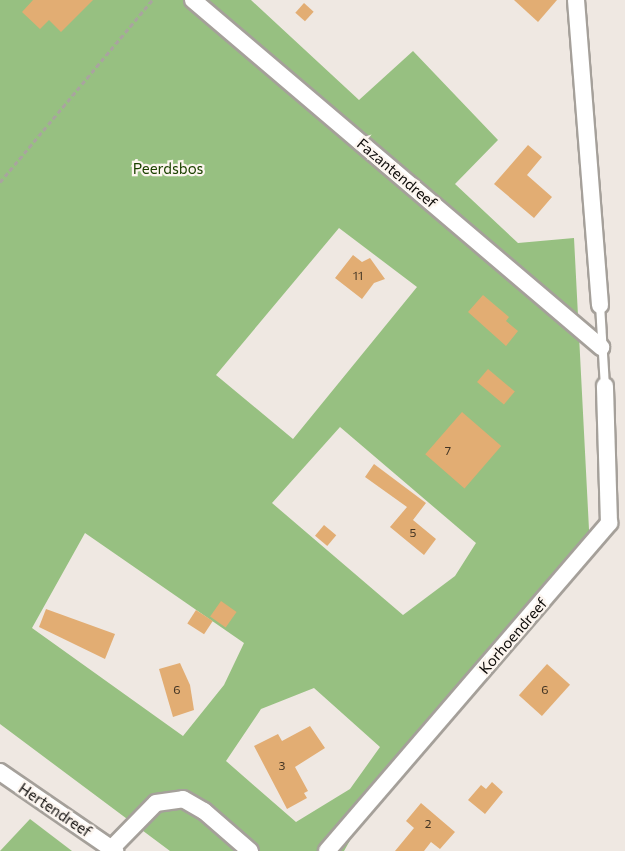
<!DOCTYPE html>
<html>
<head>
<meta charset="utf-8">
<style>
  body { margin:0 }
  #map { position:relative; width:625px; height:851px; overflow:hidden; background:#efe8e2; font-family:Commissioner,sans-serif }
  div>[style] { position:absolute }
  .forest>* { inset:0; background:#97c081 }
  .building>* { inset:0; background:#e2ad73; transform-origin:0 0 }
  .path>* { height:3px; margin-top:-1.5px; transform-origin:0; background:repeating-linear-gradient(90deg,#a9a49f 0 4.5px,transparent 0 7.5px) }
  .roads { filter:drop-shadow(2px 0 #a5a09a) drop-shadow(-2px 0 #a5a09a) drop-shadow(0 2px #a5a09a) drop-shadow(0 -2px #a5a09a) }
  .service>* { height:8px; margin:-4px; padding:0 4px; transform-origin:4px; border-radius:4px; background:#fff }
  .minor>* { height:16px; margin:-8px; padding:0 8px; transform-origin:8px; border-radius:8px; background:#fff }
  span { translate:-50% -50%; white-space:nowrap; text-align:center; line-height:1.15; -webkit-text-stroke:4.5px #fcf5ef; paint-order:stroke }
  .number-label { font-size:12px; color:#423424 }
  .number-label span { -webkit-text-stroke-width:0 }
  .park-label { font-size:15px; color:#1c4200 }
  .street-label { font-size:15px; color:#0d0b09 }
</style>
</head>
<body>
<div id="map">
  <div class="forest">
    <div style="clip-path:polygon(evenodd,0 0,251px 0,359px 100px,413px 51px,498px 140px,455px 184px,518px 243px,574px 238px,590px 549px,369px 807px,344px 851px,170px 851px,0 724px,0 0,339px 228px,417px 287px,293px 439px,216px 375px,339px 228px,0 0,340px 427px,476px 543px,455px 576px,403px 615px,272px 503px,340px 427px,0 0,85px 533px,244px 643px,224px 685px,183px 736px,32px 628px,85px 533px,0 0,314px 688px,380px 747px,350px 789px,296px 822px,226px 761px,261px 709px,314px 688px)"></div>
    <div style="clip-path:polygon(30px 819px,72px 851px,0 851px)"></div>
  </div>
  <div class="building">
    <div style="clip-path:polygon(33px 0,93px 0,61px 32px,49px 20px,40px 29px,22px 12px)"></div>
    <div style="clip-path:polygon(514px 0,557px 0,538px 22px)"></div>
    <div style="left:304px;top:3px;width:13px;height:13px;rotate:42deg"></div>
    <div style="clip-path:polygon(528px 145px,542px 157px,527px 175px,552px 197px,534px 218px,494px 184px)"></div>
    <div style="clip-path:polygon(353px 255px,362px 262px,370px 258px,385px 279px,374px 283px,362px 299px,335px 278px)"></div>
    <div style="clip-path:polygon(483px 295px,509px 317px,506px 321px,518px 331px,506px 346px,468px 312px)"></div>
    <div style="left:488px;top:369px;width:35px;height:17px;rotate:40deg"></div>
    <div style="left:462px;top:412px;width:52px;height:56px;rotate:41deg"></div>
    <div style="clip-path:polygon(374px 464px,426px 503px,413px 520px,436px 539px,424px 555px,390px 527px,407px 507px,365px 477px)"></div>
    <div style="left:324px;top:525px;width:16px;height:14px;rotate:40deg"></div>
    <div style="left:221px;top:601px;width:19px;height:19px;rotate:35deg"></div>
    <div style="clip-path:polygon(46px 609px,115px 634px,105px 659px,39px 627px)"></div>
    <div style="left:196px;top:610px;width:20px;height:16px;rotate:33deg"></div>
    <div style="clip-path:polygon(180px 663px,190px 685px,194px 710px,173px 717px,159px 669px)"></div>
    <div style="left:547px;top:664px;width:31px;height:42px;rotate:42deg"></div>
    <div style="clip-path:polygon(310px 726px,325px 748px,295px 767px,308px 791px,304px 793px,307px 798px,287px 809px,254px 746px,278px 734px,282px 741px)"></div>
    <div style="clip-path:polygon(492px 782px,503px 792px,485px 814px,468px 800px,481px 785px,486px 789px)"></div>
    <div style="clip-path:polygon(421px 803px,455px 832px,440px 849px,431px 842px,424px 851px,395px 851px,414px 828px,406px 821px)"></div>
  </div>
  <div class="path">
    <div style="left:0;top:182px;width:237px;rotate:-50.1deg"></div>
  </div>
  <div class="roads">
    <div class="service">
      <div style="left:600px;top:305px;width:81px;rotate:86.5deg"></div>
    </div>
    <div class="minor">
      <div style="left:193px;top:0;width:536px;rotate:40.38deg"></div>
      <div style="left:576px;top:0;width:306px;rotate:85.5deg"></div>
      <div style="left:0;top:772px;width:140px;rotate:34.5deg"></div>
      <div style="left:109px;top:851px;width:67px;rotate:-45.6deg"></div>
      <div style="left:156px;top:803px;width:27px;rotate:-8deg"></div>
      <div style="left:183px;top:799px;width:24px;rotate:30deg"></div>
      <div style="left:204px;top:811px;width:61px;rotate:41deg"></div>
      <div style="left:327px;top:851px;width:433px;rotate:-49.3deg"></div>
      <div style="left:609px;top:523px;width:137px;rotate:-91.7deg"></div>
    </div>
  </div>
  <div class="number-label">
    <span style="left:358px;top:276px">11</span>
    <span style="left:448px;top:451px">7</span>
    <span style="left:413px;top:533px">5</span>
    <span style="left:177px;top:690px">6</span>
    <span style="left:545px;top:690px">6</span>
    <span style="left:282px;top:766px">3</span>
    <span style="left:428px;top:824px">2</span>
  </div>
  <div class="park-label">
    <span style="left:168px;top:169px">Peerdsbos</span>
  </div>
  <div class="street-label">
    <span style="left:397px;top:173px;rotate:40deg">Fazantendreef</span>
    <span style="left:513px;top:636px;rotate:-49deg">Korhoendreef</span>
    <span style="left:55px;top:810px;rotate:34deg">Hertendreef</span>
  </div>
</div>
</body>
</html>
